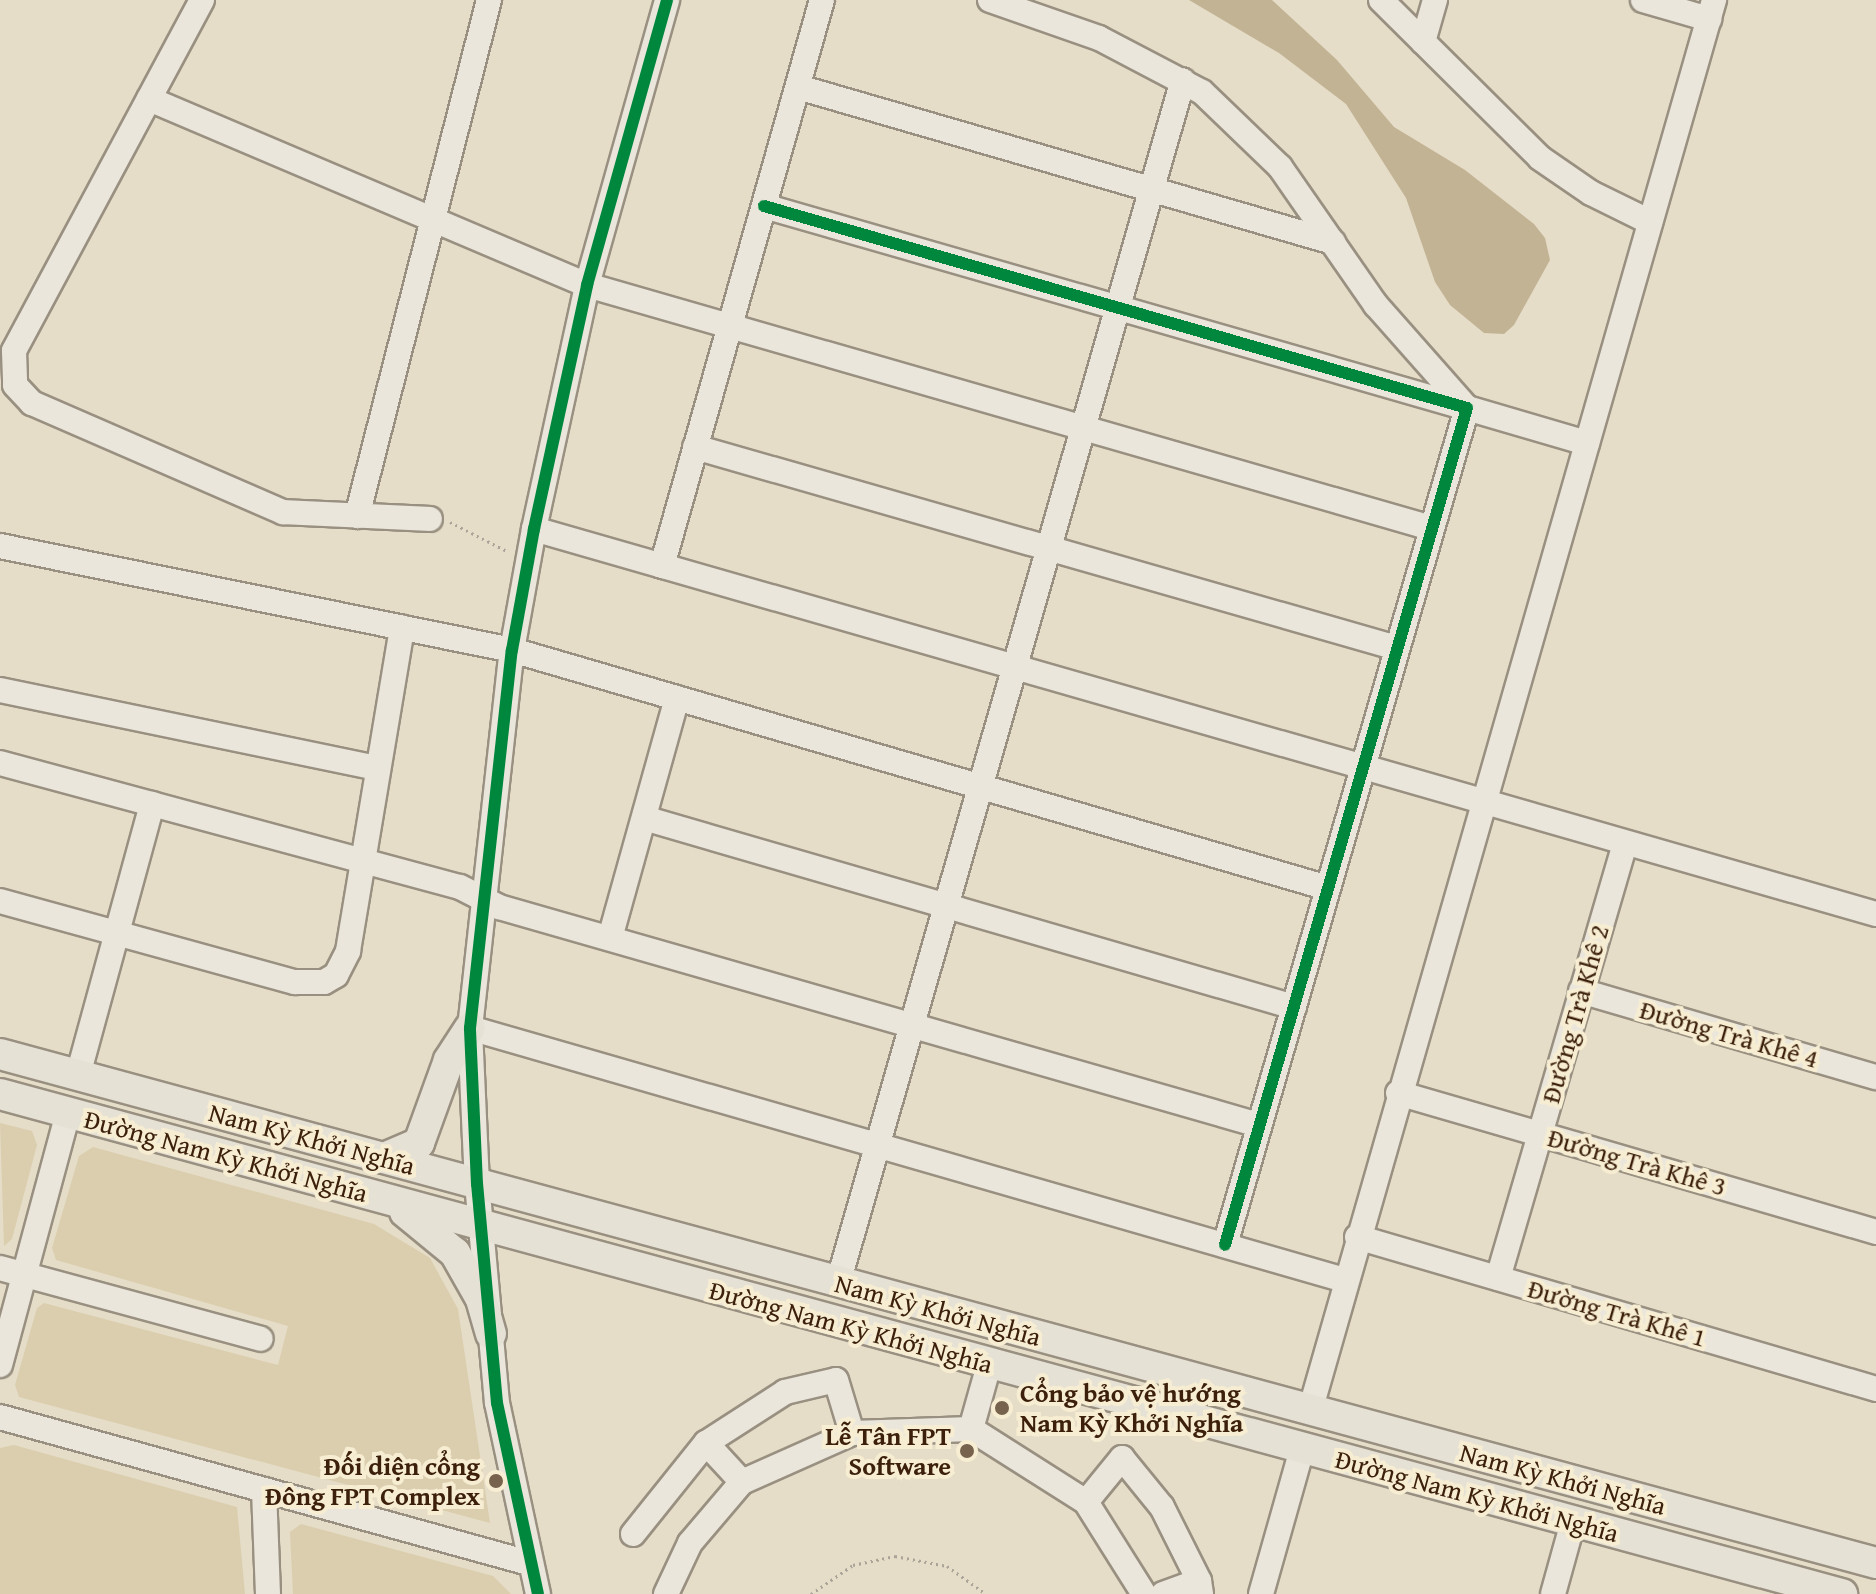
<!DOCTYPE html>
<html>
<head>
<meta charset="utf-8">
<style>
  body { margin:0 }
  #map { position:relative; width:1876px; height:1594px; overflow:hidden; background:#e5ddc7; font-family:"Gentium Book Plus",serif }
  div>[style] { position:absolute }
  .green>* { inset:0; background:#dbceaf }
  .water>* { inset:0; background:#c3b395 }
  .path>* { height:3px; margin-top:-1.5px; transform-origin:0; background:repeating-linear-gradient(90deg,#aaa398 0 2px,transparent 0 6px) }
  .roads { filter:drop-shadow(2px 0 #999081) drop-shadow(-2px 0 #999081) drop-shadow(0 2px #999081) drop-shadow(0 -2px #999081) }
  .minor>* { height:24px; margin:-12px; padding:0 12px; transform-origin:12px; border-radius:12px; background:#eae6db }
  .major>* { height:30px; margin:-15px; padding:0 15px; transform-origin:15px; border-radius:15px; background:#e6e1d5 }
  .cycleway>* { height:12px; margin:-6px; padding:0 6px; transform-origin:6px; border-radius:6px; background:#00873e }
  .dots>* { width:22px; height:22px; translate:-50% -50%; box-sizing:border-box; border:4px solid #f7edd2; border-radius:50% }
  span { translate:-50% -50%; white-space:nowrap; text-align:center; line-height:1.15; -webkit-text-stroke:8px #f7edd2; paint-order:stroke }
  .street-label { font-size:26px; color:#3c200c }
  .poi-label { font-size:26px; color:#3c200c; font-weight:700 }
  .left { translate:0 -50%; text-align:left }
  .right { translate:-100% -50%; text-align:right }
</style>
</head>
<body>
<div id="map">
  <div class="green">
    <div style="clip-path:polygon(0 1123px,32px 1131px,37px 1145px,12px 1239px,4px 1246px)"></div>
    <div style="clip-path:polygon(93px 1147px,374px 1224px,430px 1258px,458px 1309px,490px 1523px,19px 1397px,15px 1385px,37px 1308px,44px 1303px,278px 1365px,288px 1326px,56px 1260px,52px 1248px,79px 1156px)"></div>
    <div style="clip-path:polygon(14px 1445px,237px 1507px,245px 1594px,0 1594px,0 1448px)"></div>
    <div style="clip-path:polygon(301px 1524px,493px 1576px,511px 1594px,293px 1594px,290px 1532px)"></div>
  </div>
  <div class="water">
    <div style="clip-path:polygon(1189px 0,1272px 0,1337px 60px,1394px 127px,1465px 170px,1534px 224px,1545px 238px,1550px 260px,1514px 325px,1504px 334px,1484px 333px,1450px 305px,1435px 282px,1406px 198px,1346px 104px,1279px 53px)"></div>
  </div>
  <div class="path">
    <div style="left:450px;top:522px;width:64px;rotate:27deg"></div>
    <div style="left:811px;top:1594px;width:51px;rotate:-34.6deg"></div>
    <div style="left:853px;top:1565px;width:43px;rotate:-12.1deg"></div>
    <div style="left:895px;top:1556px;width:53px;rotate:10.9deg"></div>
    <div style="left:947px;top:1566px;width:48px;rotate:35.7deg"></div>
  </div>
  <div class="roads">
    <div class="minor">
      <div style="left:202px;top:0;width:398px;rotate:118.2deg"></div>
      <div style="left:14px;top:351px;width:34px;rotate:88deg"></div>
      <div style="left:15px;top:385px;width:25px;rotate:47deg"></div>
      <div style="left:32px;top:403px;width:274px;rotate:23.5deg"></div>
      <div style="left:283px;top:512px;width:147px;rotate:2.7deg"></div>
      <div style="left:990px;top:0;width:115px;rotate:19.2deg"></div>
      <div style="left:1099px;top:38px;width:116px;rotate:27.7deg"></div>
      <div style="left:1202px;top:92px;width:108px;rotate:43.9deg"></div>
      <div style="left:1280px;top:167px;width:168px;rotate:55.2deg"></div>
      <div style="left:1376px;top:305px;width:137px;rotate:48.5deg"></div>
      <div style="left:1467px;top:408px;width:125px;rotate:16.3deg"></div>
      <div style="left:1381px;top:0;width:224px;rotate:44.8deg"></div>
      <div style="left:1540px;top:158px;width:62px;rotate:34.5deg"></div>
      <div style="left:1591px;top:193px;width:66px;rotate:26.2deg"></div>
      <div style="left:1643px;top:0;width:69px;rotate:16.1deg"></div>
      <div style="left:1423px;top:42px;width:44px;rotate:-74.1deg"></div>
      <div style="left:798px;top:87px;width:557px;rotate:16.16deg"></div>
      <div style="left:149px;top:99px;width:476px;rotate:23deg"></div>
      <div style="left:587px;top:285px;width:878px;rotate:16.06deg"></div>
      <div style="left:764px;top:206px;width:731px;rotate:16.03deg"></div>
      <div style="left:1467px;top:408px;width:871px;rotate:106.13deg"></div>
      <div style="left:695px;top:447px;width:730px;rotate:15.98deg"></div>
      <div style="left:357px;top:516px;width:533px;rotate:-75.65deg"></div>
      <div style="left:534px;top:529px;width:1396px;rotate:16.01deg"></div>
      <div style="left:0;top:546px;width:522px;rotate:11.48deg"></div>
      <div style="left:512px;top:650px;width:850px;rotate:16.26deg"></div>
      <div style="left:662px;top:566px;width:588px;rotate:-74.22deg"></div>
      <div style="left:0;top:690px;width:386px;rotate:11.7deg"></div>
      <div style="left:0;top:763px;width:476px;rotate:15.1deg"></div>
      <div style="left:460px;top:887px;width:44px;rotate:27.1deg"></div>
      <div style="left:499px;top:907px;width:791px;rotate:16.01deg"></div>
      <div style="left:644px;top:818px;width:677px;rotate:16.21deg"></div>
      <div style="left:0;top:901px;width:306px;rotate:15.4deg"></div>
      <div style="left:295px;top:982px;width:29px"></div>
      <div style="left:324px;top:982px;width:14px;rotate:-30deg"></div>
      <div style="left:336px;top:975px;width:27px;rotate:-63deg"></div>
      <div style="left:348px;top:951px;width:328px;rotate:-80.5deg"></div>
      <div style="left:610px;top:938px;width:249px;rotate:-74.4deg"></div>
      <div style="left:1581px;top:991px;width:307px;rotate:16.3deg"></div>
      <div style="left:470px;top:1028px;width:911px;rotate:16.07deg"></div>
      <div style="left:78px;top:1075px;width:281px;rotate:-74.7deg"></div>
      <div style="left:1398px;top:1093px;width:498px;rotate:16.2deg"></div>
      <div style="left:1357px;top:1237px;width:541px;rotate:16.32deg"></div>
      <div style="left:0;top:1268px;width:270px;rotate:15.2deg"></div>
      <div style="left:1498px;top:1278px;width:453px;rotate:-73.7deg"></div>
      <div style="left:838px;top:1283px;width:1251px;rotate:-74deg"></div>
      <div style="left:0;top:1365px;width:261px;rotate:-74.9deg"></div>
      <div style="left:1310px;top:1411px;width:1468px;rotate:-74.02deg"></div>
      <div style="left:0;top:1417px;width:549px;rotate:15.43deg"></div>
      <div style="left:971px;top:1429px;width:66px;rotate:-74.3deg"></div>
      <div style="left:706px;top:1443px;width:94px;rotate:-32.8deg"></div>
      <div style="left:785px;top:1392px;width:52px;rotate:-13.2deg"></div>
      <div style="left:836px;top:1380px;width:55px;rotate:73.2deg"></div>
      <div style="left:264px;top:1490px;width:104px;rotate:87.8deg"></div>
      <div style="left:1086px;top:1502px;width:57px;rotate:-50.7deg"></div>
      <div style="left:1122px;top:1458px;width:63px;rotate:50.8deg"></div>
      <div style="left:1162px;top:1507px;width:83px;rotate:63.4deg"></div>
      <div style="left:633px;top:1534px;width:117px;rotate:-51.3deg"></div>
      <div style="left:706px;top:1443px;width:53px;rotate:47.3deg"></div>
      <div style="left:538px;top:1594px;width:195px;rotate:-102.1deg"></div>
      <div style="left:497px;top:1403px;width:220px;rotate:-95.2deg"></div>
      <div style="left:477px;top:1184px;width:156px;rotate:-92.6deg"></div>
      <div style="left:470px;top:1028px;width:380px;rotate:-83.7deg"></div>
      <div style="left:512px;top:650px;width:123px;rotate:-79.7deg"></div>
      <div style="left:534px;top:529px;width:250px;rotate:-77.7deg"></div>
      <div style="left:587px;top:285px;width:296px;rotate:-74.3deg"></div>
      <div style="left:666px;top:1594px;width:56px;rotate:-64.8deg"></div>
      <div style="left:690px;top:1543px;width:80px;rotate:-49.6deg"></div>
      <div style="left:742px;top:1482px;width:120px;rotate:-24deg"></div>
      <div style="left:852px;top:1433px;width:119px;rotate:-1.9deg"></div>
      <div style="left:971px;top:1429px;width:136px;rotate:32.4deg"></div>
      <div style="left:1086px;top:1502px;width:109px;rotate:57.8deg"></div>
      <div style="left:1163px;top:1594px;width:38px;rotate:-20deg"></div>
      <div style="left:1199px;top:1581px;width:13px;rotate:81deg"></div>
      <div style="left:1261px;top:1594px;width:151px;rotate:-74.2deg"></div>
      <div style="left:1553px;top:1594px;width:75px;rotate:-74.5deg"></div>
    </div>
    <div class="major">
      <div style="left:0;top:1054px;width:1944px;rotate:15.18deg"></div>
      <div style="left:0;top:1094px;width:1909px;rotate:15.19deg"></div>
      <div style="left:384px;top:1158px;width:38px;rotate:-23deg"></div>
      <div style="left:419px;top:1143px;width:88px;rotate:-70.1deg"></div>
      <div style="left:449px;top:1060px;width:38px;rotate:-57deg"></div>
      <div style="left:405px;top:1212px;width:65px;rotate:39.4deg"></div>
      <div style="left:455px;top:1253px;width:53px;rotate:60.5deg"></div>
      <div style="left:481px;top:1299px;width:36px;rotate:74deg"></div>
    </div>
  </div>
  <div class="cycleway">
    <div style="left:764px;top:206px;width:731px;rotate:16.03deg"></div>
    <div style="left:1467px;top:408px;width:871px;rotate:106.13deg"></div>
    <div style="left:538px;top:1594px;width:195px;rotate:-102.1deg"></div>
    <div style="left:497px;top:1403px;width:220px;rotate:-95.2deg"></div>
    <div style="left:477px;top:1184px;width:156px;rotate:-92.6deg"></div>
    <div style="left:470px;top:1028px;width:380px;rotate:-83.7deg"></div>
    <div style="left:512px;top:650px;width:123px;rotate:-79.7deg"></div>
    <div style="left:534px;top:529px;width:250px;rotate:-77.7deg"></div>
    <div style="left:587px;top:285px;width:296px;rotate:-74.3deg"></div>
  </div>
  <div class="dots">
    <div style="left:1002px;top:1408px;background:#77624d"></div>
    <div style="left:967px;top:1451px;background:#77624d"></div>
    <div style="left:496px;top:1481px;background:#77624d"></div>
  </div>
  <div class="street-label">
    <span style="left:1575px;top:1014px;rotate:-74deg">Đường Trà Khê 2</span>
    <span style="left:1729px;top:1034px;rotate:16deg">Đường Trà Khê 4</span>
    <span style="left:312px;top:1139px;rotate:15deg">Nam Kỳ Khởi Nghĩa</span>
    <span style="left:226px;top:1156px;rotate:15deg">Đường Nam Kỳ Khởi Nghĩa</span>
    <span style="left:1637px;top:1162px;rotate:16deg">Đường Trà Khê 3</span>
    <span style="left:938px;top:1310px;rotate:15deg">Nam Kỳ Khởi Nghĩa</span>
    <span style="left:1617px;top:1313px;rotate:16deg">Đường Trà Khê 1</span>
    <span style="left:851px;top:1327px;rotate:15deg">Đường Nam Kỳ Khởi Nghĩa</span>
    <span style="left:1563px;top:1479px;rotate:15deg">Nam Kỳ Khởi Nghĩa</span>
    <span style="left:1477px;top:1496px;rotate:15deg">Đường Nam Kỳ Khởi Nghĩa</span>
  </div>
  <div class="poi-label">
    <span class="left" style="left:1020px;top:1408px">Cổng bảo vệ hướng<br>Nam Kỳ Khởi Nghĩa</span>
    <span class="right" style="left:951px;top:1451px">Lễ Tân FPT<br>Software</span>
    <span class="right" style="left:480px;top:1481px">Đối diện cổng<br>Đông FPT Complex</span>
  </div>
</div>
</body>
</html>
